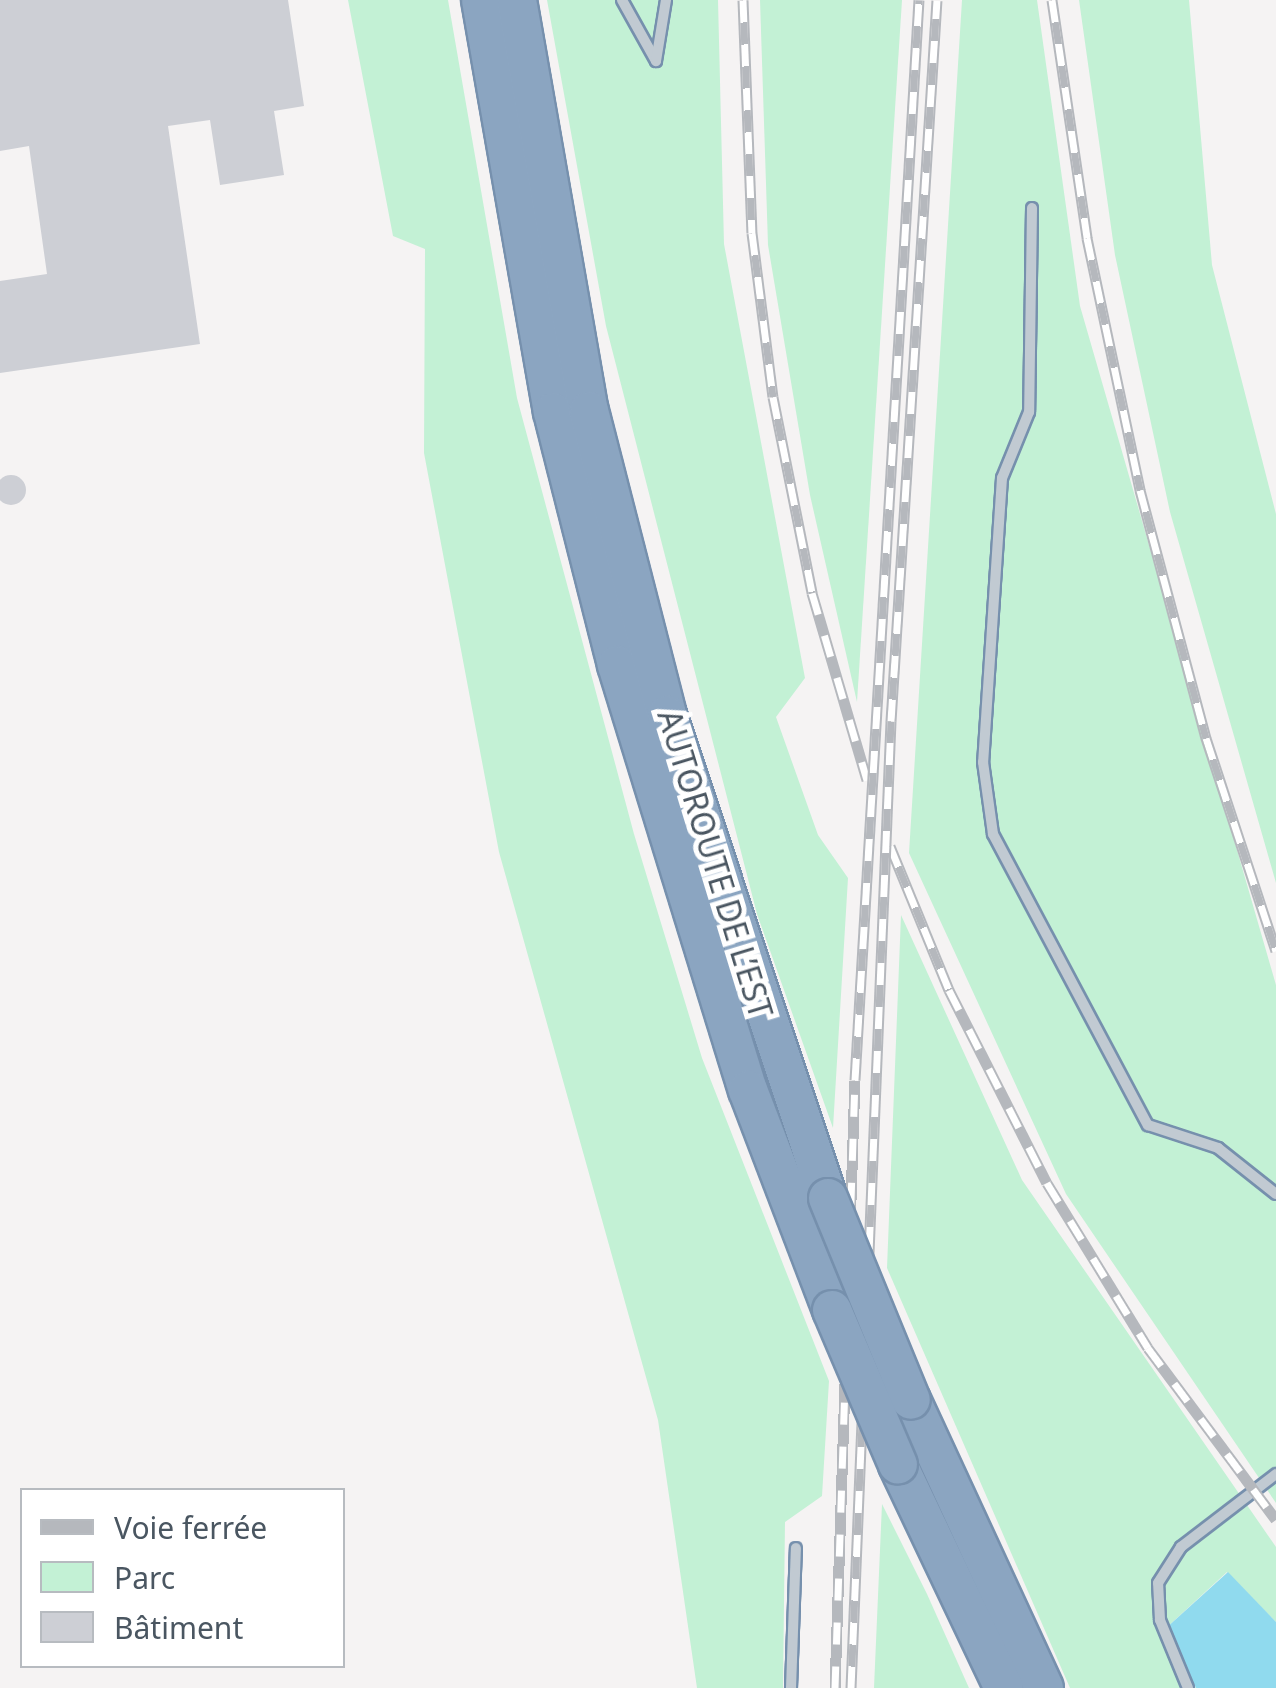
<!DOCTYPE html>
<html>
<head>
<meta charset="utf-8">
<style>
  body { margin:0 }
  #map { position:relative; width:1276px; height:1688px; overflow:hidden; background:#f5f3f3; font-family:"Noto Sans",sans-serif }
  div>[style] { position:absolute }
  .green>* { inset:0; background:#c3f1d5 }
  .water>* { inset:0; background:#90daee }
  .building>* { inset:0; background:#cdcfd5 }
  .round { border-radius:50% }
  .roads { filter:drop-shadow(2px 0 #7690ad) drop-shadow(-2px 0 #7690ad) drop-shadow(0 2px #7690ad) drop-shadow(0 -2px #7690ad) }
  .service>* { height:10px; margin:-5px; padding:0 5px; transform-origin:5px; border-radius:5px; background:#c1cad2 }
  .motorway>* { height:38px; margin:-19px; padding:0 19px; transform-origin:19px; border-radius:19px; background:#8ba5c1 }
  .rail>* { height:11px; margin-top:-5.5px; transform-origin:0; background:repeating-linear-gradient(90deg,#fff 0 22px,#b5b8bd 0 44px); box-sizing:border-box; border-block:2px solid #b5b8bd }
  .bridges { filter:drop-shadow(2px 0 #7690ad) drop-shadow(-2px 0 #7690ad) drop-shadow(0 2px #7690ad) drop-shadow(0 -2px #7690ad) }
  .motorway-bridge>* { height:38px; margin:-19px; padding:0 19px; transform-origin:19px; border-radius:19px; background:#8ba5c1 }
  span { translate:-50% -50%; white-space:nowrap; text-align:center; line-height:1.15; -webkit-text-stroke:10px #fff; paint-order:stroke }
  .street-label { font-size:32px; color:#4a5661 }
  .legend { position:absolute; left:20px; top:1488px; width:325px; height:180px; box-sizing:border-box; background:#fff; border:2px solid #b7bbc0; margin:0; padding:12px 18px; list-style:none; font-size:30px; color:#4a5661 }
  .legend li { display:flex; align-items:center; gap:20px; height:50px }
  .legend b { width:50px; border:2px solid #b7bbc0 }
</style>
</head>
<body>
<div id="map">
  <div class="green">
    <div style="clip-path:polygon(348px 0,448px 0,517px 398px,634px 834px,702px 1058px,829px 1381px,822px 1496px,785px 1522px,783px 1688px,697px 1688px,658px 1420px,499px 852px,424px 453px,425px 249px,393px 236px)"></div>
    <div style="clip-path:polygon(547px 0,718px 0,724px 244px,805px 678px,776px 717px,818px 835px,848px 878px,833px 1128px,757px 914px,606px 326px)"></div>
    <div style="clip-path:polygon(760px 0,902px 0,857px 702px,810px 495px,768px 245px)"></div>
    <div style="clip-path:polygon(962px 0,1037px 0,1080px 306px,1276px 985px,1276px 1503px,1066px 1194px,909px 853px)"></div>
    <div style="clip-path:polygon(1079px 0,1189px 0,1212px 265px,1276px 514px,1276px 883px,1170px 512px,1115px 255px)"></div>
    <div style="clip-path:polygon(901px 915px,1022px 1180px,1276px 1547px,1276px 1622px,1227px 1572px,1165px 1629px,1196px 1688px,1070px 1688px,887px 1268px)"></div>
    <div style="clip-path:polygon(882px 1504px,927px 1594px,969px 1688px,874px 1688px)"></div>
  </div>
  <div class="water">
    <div style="clip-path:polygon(1228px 1572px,1276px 1622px,1276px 1688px,1196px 1688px,1165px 1629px)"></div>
  </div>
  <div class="building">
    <div style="clip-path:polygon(0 0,288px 0,304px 106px,274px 111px,284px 175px,220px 185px,210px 120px,168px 126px,200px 344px,0 373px,0 281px,47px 274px,29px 146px,0 151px)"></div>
    <div class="round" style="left:-4px;top:475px;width:30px;height:30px"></div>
  </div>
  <div class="roads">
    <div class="service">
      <div style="left:622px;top:0;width:70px;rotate:60.9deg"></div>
      <div style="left:656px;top:61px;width:62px;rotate:-80.7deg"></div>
      <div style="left:1032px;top:208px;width:204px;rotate:90.8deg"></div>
      <div style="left:1029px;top:412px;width:71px;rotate:112.2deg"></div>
      <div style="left:1002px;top:478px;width:285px;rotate:93.8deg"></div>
      <div style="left:983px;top:762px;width:73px;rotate:82.1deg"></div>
      <div style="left:993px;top:834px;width:330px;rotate:62deg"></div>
      <div style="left:1148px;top:1125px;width:74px;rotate:18.2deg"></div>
      <div style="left:1218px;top:1148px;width:74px;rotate:38.4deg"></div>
      <div style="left:791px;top:1688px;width:140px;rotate:-88deg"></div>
      <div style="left:1188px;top:1688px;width:74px;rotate:-112.4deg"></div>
      <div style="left:1160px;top:1620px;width:37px;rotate:-93deg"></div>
      <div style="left:1158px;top:1583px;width:43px;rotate:-57.4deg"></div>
      <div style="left:1181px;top:1547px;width:120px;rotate:-37.5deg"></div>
    </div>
    <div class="motorway">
      <div style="left:481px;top:0;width:418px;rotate:80.1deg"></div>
      <div style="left:553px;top:412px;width:261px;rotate:75.8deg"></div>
      <div style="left:617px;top:665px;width:445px;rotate:72.9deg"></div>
      <div style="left:748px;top:1090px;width:235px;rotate:69.1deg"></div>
      <div style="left:517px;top:0;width:417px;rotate:80.1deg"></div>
      <div style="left:589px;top:411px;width:314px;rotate:75.6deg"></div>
      <div style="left:667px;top:715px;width:509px;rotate:71.57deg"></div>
      <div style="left:911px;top:1400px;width:317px;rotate:65.2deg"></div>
      <div style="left:898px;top:1465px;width:247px;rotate:64.6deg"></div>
    </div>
  </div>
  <div class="rail">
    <div style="left:743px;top:0;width:233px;rotate:87.8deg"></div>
    <div style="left:752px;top:233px;width:165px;rotate:82.7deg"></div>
    <div style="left:773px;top:397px;width:200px;rotate:78.7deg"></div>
    <div style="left:812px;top:593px;width:195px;rotate:73.6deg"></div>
    <div style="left:1052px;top:0;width:241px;rotate:81.6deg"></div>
    <div style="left:1087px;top:238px;width:258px;rotate:78.1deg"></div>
    <div style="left:1140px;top:490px;width:257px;rotate:75.1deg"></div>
    <div style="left:1206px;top:738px;width:224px;rotate:71.8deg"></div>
    <div style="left:890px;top:846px;width:156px;rotate:67.7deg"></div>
    <div style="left:949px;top:990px;width:216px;rotate:63.1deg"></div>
    <div style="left:1047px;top:1183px;width:193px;rotate:58.5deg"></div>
    <div style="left:1148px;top:1348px;width:214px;rotate:53.3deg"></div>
    <div style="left:835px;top:1688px;width:608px;rotate:-88.12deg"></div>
    <div style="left:855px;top:1080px;width:1082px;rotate:-86.61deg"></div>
    <div style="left:851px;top:1688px;width:968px;rotate:-87.63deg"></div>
    <div style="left:891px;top:721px;width:722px;rotate:-86.35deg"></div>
  </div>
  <div class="bridges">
    <div class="motorway-bridge">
      <div style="left:828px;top:1198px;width:218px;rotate:67.7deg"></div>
      <div style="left:832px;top:1310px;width:168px;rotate:66.9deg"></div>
    </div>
  </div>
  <div class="street-label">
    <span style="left:715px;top:864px;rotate:73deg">AUTOROUTE DE L’EST</span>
  </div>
  <ul class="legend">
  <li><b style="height:12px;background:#b5b8bd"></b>Voie ferrée</li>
  <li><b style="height:28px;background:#c3f1d5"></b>Parc</li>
  <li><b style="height:28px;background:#cdcfd5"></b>Bâtiment</li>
  </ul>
</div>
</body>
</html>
